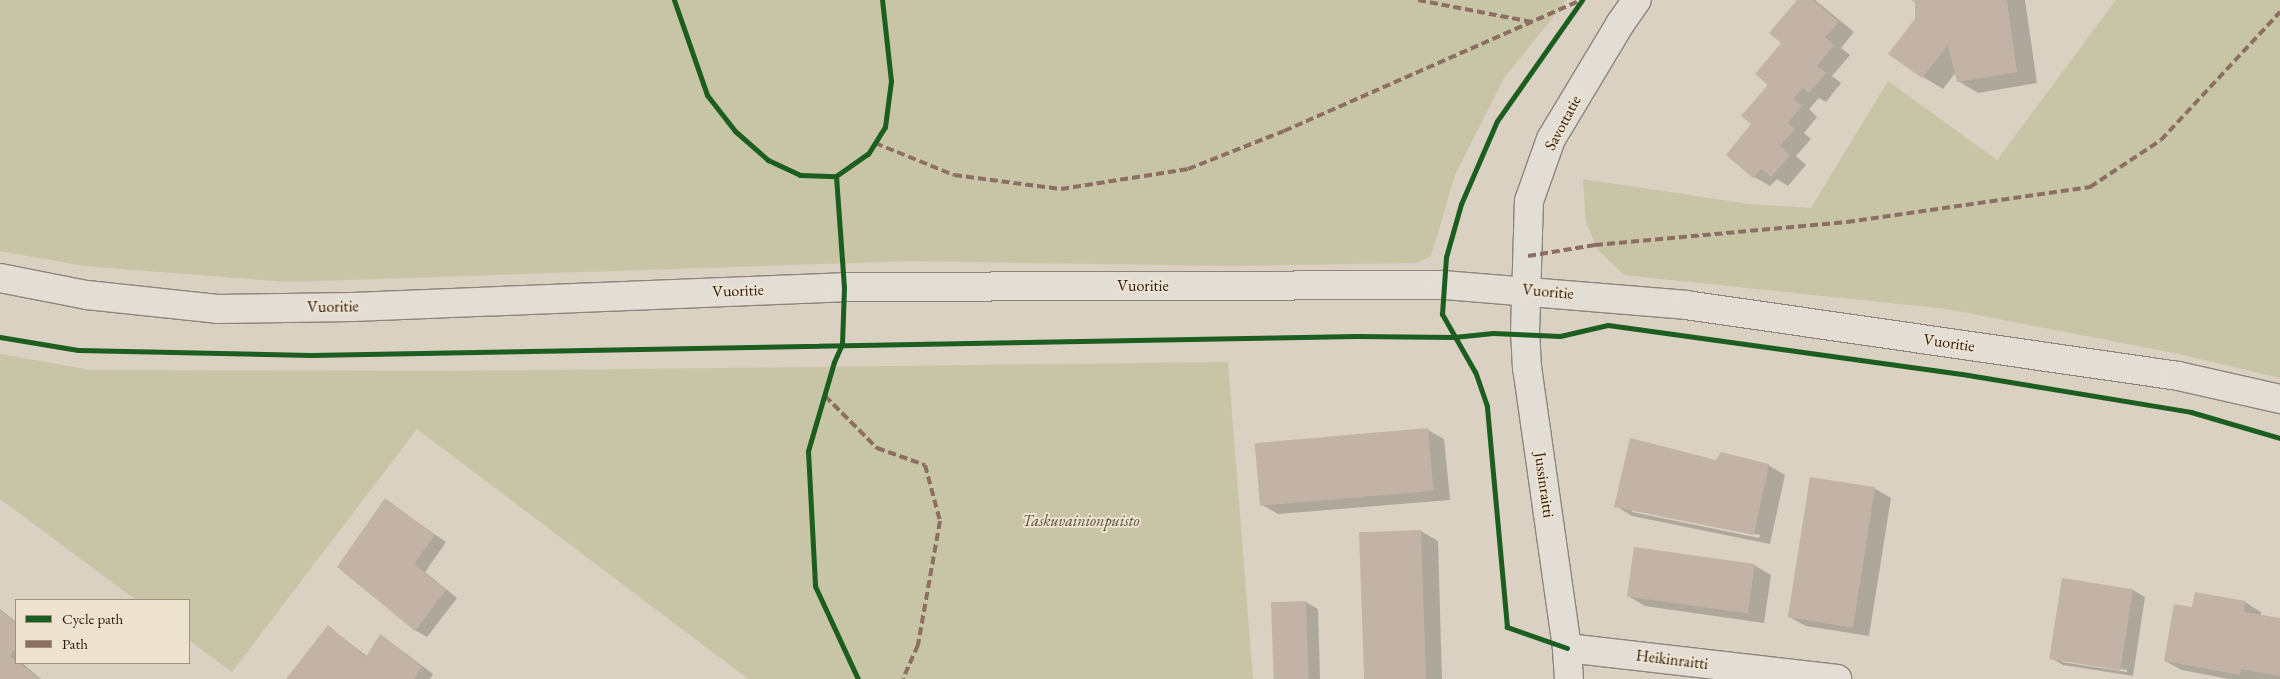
<!DOCTYPE html>
<html>
<head>
<meta charset="utf-8">
<style>
  body { margin:0 }
  #map { position:relative; width:2280px; height:679px; overflow:hidden; background:#dad1c2; font-family:"EB Garamond",serif }
  div>[style] { position:absolute }
  .green>* { inset:0; background:#c7c5a5 }
  .shadow>* { inset:0; background:#0003 }
  .building>* { inset:0; background:#c3b2a6; transform-origin:0 0 }
  .roads { filter:drop-shadow(1px 0 #8c857b) drop-shadow(-1px 0 #8c857b) drop-shadow(0 1px #8c857b) drop-shadow(0 -1px #8c857b) }
  .minor>* { height:28px; margin:-14px; padding:0 14px; transform-origin:14px; border-radius:14px; background:#e2ded6 }
  .quiet>* { height:4px; margin-top:-2px; transform-origin:0; background:repeating-linear-gradient(90deg,#8d6e63 0 8px,transparent 0 12px) }
  .cycleway>* { height:5px; margin:-2.5px; padding:0 2.5px; transform-origin:2.5px; border-radius:2.5px; background:#1b5e20 }
  span { translate:-50% -50%; white-space:nowrap; text-align:center; line-height:1.15; -webkit-text-stroke:4px #eee2d0; paint-order:stroke }
  .street-label { font-size:16px; color:#2a1a0a }
  .park-label { font-size:16px; color:#544b31; font-style:italic }
  .legend { position:absolute; left:15px; top:599px; width:175px; height:65px; box-sizing:border-box; background:#eee2d0; border:1px solid #a09281; margin:0; padding:6px 9px; list-style:none; font-size:15px; color:#2a1a0a }
  .legend li { display:flex; align-items:center; gap:10px; height:25px }
  .legend b { width:25px; border:1px solid #a09281 }
</style>
</head>
<body>
<div id="map">
  <div class="green">
    <div style="clip-path:polygon(0 0,1567px 0,1504px 78px,1455px 175px,1431px 256px,1417px 263px,1230px 266px,912px 261px,286px 282px,84px 266px,0 251px)"></div>
    <div style="clip-path:polygon(2116px 0,2280px 0,2280px 378px,2179px 354px,1947px 309px,1624px 275px,1598px 250px,1586px 223px,1583px 179px,1749px 204px,1811px 208px,1888px 81px,1997px 160px)"></div>
    <div style="clip-path:polygon(0 354px,91px 370px,456px 371px,1228px 362px,1253px 679px,748px 679px,417px 429px,232px 672px,189px 640px,189px 600px,136px 600px,0 499px)"></div>
  </div>
  <div class="shadow">
    <div style="clip-path:polygon(1799px 0,1815px 0,1854px 32px,1841px 48px,1850px 55px,1832px 76px,1841px 83px,1826px 102px,1819px 98px,1809px 109px,1817px 117px,1804px 133px,1811px 139px,1796px 156px,1806px 165px,1788px 186px,1777px 179px,1770px 186px,1754px 177px,1753px 124px)"></div>
    <div style="clip-path:polygon(1913px 0,2025px 0,2037px 83px,1978px 93px,1958px 81px,1956px 72px,1943px 89px,1923px 77px,1890px 54px,1916px 20px,1916px 3px)"></div>
    <div style="clip-path:polygon(1428px 430px,1444px 439px,1450px 500px,1278px 514px,1262px 505px)"></div>
    <div style="clip-path:polygon(evenodd,1717px 462px,1768px 465px,1785px 475px,1770px 544px,1632px 516px,1616px 506px,1717px 462px,1632px 509px,1760px 535px,1759px 538px,1632px 512px,1632px 509px)"></div>
    <div style="clip-path:polygon(1874px 488px,1891px 498px,1869px 636px,1806px 626px,1789px 617px)"></div>
    <div style="clip-path:polygon(385px 500px,446px 542px,425px 572px,457px 598px,427px 637px,415px 630px)"></div>
    <div style="clip-path:polygon(1421px 531px,1438px 541px,1442px 679px,1365px 679px,1361px 533px)"></div>
    <div style="clip-path:polygon(1754px 565px,1771px 575px,1764px 623px,1645px 606px,1628px 596px)"></div>
    <div style="clip-path:polygon(evenodd,2063px 580px,2133px 590px,2145px 597px,2133px 676px,2063px 665px,2051px 658px,2063px 580px,2062px 659px,2127px 670px,2127px 672px,2062px 662px,2062px 659px)"></div>
    <div style="clip-path:polygon(2196px 593px,2245px 602px,2261px 612px,2261px 616px,2280px 620px,2280px 679px,2229px 679px,2182px 670px,2165px 661px,2193px 608px)"></div>
    <div style="clip-path:polygon(1306px 602px,1318px 609px,1320px 679px,1274px 679px)"></div>
    <div style="clip-path:polygon(0 609px,16px 622px,16px 663px,22px 663px,41px 679px,0 679px)"></div>
    <div style="clip-path:polygon(329px 627px,368px 657px,381px 635px,433px 674px,430px 679px,288px 679px)"></div>
  </div>
  <div class="building">
    <div style="clip-path:polygon(1797px 0,1813px 0,1839px 22px,1825px 37px,1834px 45px,1817px 66px,1826px 73px,1809px 93px,1803px 88px,1793px 99px,1802px 106px,1788px 123px,1795px 129px,1780px 146px,1790px 155px,1771px 177px,1761px 169px,1753px 178px,1726px 155px,1751px 124px,1741px 116px,1768px 85px,1755px 74px,1781px 43px,1769px 33px)"></div>
    <div style="clip-path:polygon(1911px 0,2007px 0,2017px 72px,1957px 82px,1948px 45px,1922px 78px,1888px 54px,1915px 19px,1915px 3px)"></div>
    <div style="left:1428px;top:428px;width:63px;height:174px;rotate:85deg"></div>
    <div style="clip-path:polygon(1630px 438px,1716px 460px,1721px 452px,1769px 464px,1754px 535px,1614px 507px)"></div>
    <div style="left:1810px;top:477px;width:66px;height:142px;rotate:9deg"></div>
    <div style="clip-path:polygon(385px 498px,435px 535px,414px 564px,446px 590px,415px 631px,337px 567px)"></div>
    <div style="left:1421px;top:530px;width:149px;height:62px;rotate:88deg"></div>
    <div style="left:1634px;top:547px;width:122px;height:50px;rotate:8deg"></div>
    <div style="left:2062px;top:578px;width:72px;height:82px;rotate:9deg"></div>
    <div style="clip-path:polygon(2195px 592px,2245px 601px,2244px 612px,2280px 618px,2280px 676px,2241px 669px,2240px 675px,2164px 661px,2174px 604px,2192px 607px)"></div>
    <div style="left:1306px;top:601px;width:78px;height:35px;rotate:88deg"></div>
    <div style="clip-path:polygon(0 610px,16px 623px,16px 648px,10px 656px,40px 679px,0 679px)"></div>
    <div style="clip-path:polygon(328px 625px,366px 657px,380px 634px,422px 667px,414px 679px,286px 679px)"></div>
  </div>
  <div class="roads">
    <div class="minor">
      <div style="left:0;top:278px;width:89px;rotate:11.1deg"></div>
      <div style="left:87px;top:295px;width:131px;rotate:6.1deg"></div>
      <div style="left:217px;top:309px;width:136px;rotate:-0.8deg"></div>
      <div style="left:353px;top:307px;width:491px;rotate:-2.3deg"></div>
      <div style="left:844px;top:287px;width:600px;rotate:-0.19deg"></div>
      <div style="left:1444px;top:285px;width:243px;rotate:4.7deg"></div>
      <div style="left:1686px;top:305px;width:497px;rotate:8.2deg"></div>
      <div style="left:2178px;top:376px;width:105px;rotate:12.7deg"></div>
      <div style="left:1567px;top:648px;width:272px;rotate:6.5deg"></div>
      <div style="left:1569px;top:679px;width:31px;rotate:-94deg"></div>
      <div style="left:1567px;top:648px;width:283px;rotate:-98.1deg"></div>
      <div style="left:1527px;top:368px;width:34px;rotate:-93deg"></div>
      <div style="left:1525px;top:334px;width:133px;rotate:-88.3deg"></div>
      <div style="left:1529px;top:201px;width:66px;rotate:-70.5deg"></div>
      <div style="left:1551px;top:139px;width:134px;rotate:-59deg"></div>
      <div style="left:1620px;top:24px;width:29px;rotate:-55deg"></div>
    </div>
  </div>
  <div class="quiet">
    <div style="left:1418px;top:0;width:116px;rotate:10.9deg"></div>
    <div style="left:875px;top:143px;width:85px;rotate:22.1deg"></div>
    <div style="left:954px;top:175px;width:108px;rotate:7.5deg"></div>
    <div style="left:1061px;top:189px;width:129px;rotate:-8.9deg"></div>
    <div style="left:1188px;top:169px;width:103px;rotate:-21.6deg"></div>
    <div style="left:1284px;top:131px;width:322px;rotate:-23.8deg"></div>
    <div style="left:1528px;top:256px;width:68px;rotate:-9.3deg"></div>
    <div style="left:1595px;top:245px;width:253px;rotate:-5.2deg"></div>
    <div style="left:1847px;top:222px;width:246px;rotate:-8.2deg"></div>
    <div style="left:2090px;top:187px;width:85px;rotate:-33.5deg"></div>
    <div style="left:2161px;top:140px;width:175px;rotate:-47.1deg"></div>
    <div style="left:825px;top:396px;width:74px;rotate:45deg"></div>
    <div style="left:877px;top:448px;width:51px;rotate:19.5deg"></div>
    <div style="left:925px;top:465px;width:58px;rotate:75deg"></div>
    <div style="left:940px;top:521px;width:126px;rotate:100.1deg"></div>
    <div style="left:918px;top:645px;width:37px;rotate:114deg"></div>
  </div>
  <div class="cycleway">
    <div style="left:674px;top:0;width:101px;rotate:70.8deg"></div>
    <div style="left:707px;top:95px;width:46px;rotate:52.1deg"></div>
    <div style="left:735px;top:131px;width:44px;rotate:41.3deg"></div>
    <div style="left:768px;top:160px;width:35px;rotate:25deg"></div>
    <div style="left:800px;top:175px;width:36px;rotate:2deg"></div>
    <div style="left:836px;top:176px;width:39px;rotate:-35deg"></div>
    <div style="left:868px;top:154px;width:32px;rotate:-58deg"></div>
    <div style="left:885px;top:127px;width:46px;rotate:-82.6deg"></div>
    <div style="left:891px;top:81px;width:81px;rotate:-96.3deg"></div>
    <div style="left:836px;top:176px;width:111px;rotate:85.9deg"></div>
    <div style="left:844px;top:287px;width:57px;rotate:92deg"></div>
    <div style="left:842px;top:344px;width:20px;rotate:114deg"></div>
    <div style="left:834px;top:362px;width:93px;rotate:106.3deg"></div>
    <div style="left:808px;top:451px;width:135px;rotate:87deg"></div>
    <div style="left:815px;top:586px;width:102px;rotate:65.2deg"></div>
    <div style="left:0;top:337px;width:79px;rotate:9.5deg"></div>
    <div style="left:78px;top:350px;width:233px;rotate:1.2deg"></div>
    <div style="left:311px;top:355px;width:1045px;rotate:-1.04deg"></div>
    <div style="left:1356px;top:336px;width:98px;rotate:0.6deg"></div>
    <div style="left:1454px;top:337px;width:39px;rotate:-6deg"></div>
    <div style="left:1493px;top:333px;width:67px;rotate:2.6deg"></div>
    <div style="left:1560px;top:336px;width:49px;rotate:-12.9deg"></div>
    <div style="left:1608px;top:325px;width:357px;rotate:7.9deg"></div>
    <div style="left:1962px;top:374px;width:232px;rotate:9.4deg"></div>
    <div style="left:2191px;top:412px;width:93px;rotate:16.3deg"></div>
    <div style="left:1567px;top:648px;width:64px;rotate:-160.7deg"></div>
    <div style="left:1507px;top:627px;width:222px;rotate:-95.2deg"></div>
    <div style="left:1487px;top:406px;width:36px;rotate:-109deg"></div>
    <div style="left:1475px;top:372px;width:67px;rotate:-119.6deg"></div>
    <div style="left:1442px;top:314px;width:57px;rotate:-86deg"></div>
    <div style="left:1446px;top:257px;width:55px;rotate:-74.2deg"></div>
    <div style="left:1461px;top:204px;width:90px;rotate:-66.6deg"></div>
    <div style="left:1497px;top:121px;width:148px;rotate:-54.9deg"></div>
  </div>
  <div class="street-label">
    <span style="left:1563px;top:123px;rotate:-62deg">Savottatie</span>
    <span style="left:1143px;top:286px">Vuoritie</span>
    <span style="left:738px;top:291px;rotate:-2deg">Vuoritie</span>
    <span style="left:1548px;top:292px;rotate:5deg">Vuoritie</span>
    <span style="left:333px;top:307px;rotate:-1deg">Vuoritie</span>
    <span style="left:1949px;top:343px;rotate:8deg">Vuoritie</span>
    <span style="left:1544px;top:485px;rotate:82deg">Jussinraitti</span>
    <span style="left:1672px;top:660px;rotate:7deg">Heikinraitti</span>
  </div>
  <div class="park-label">
    <span style="left:1081px;top:521px">Taskuvainionpuisto</span>
  </div>
  <ul class="legend">
  <li><b style="height:6px;background:#1b5e20"></b>Cycle path</li>
  <li><b style="height:6px;background:#8d6e63"></b>Path</li>
  </ul>
</div>
</body>
</html>
